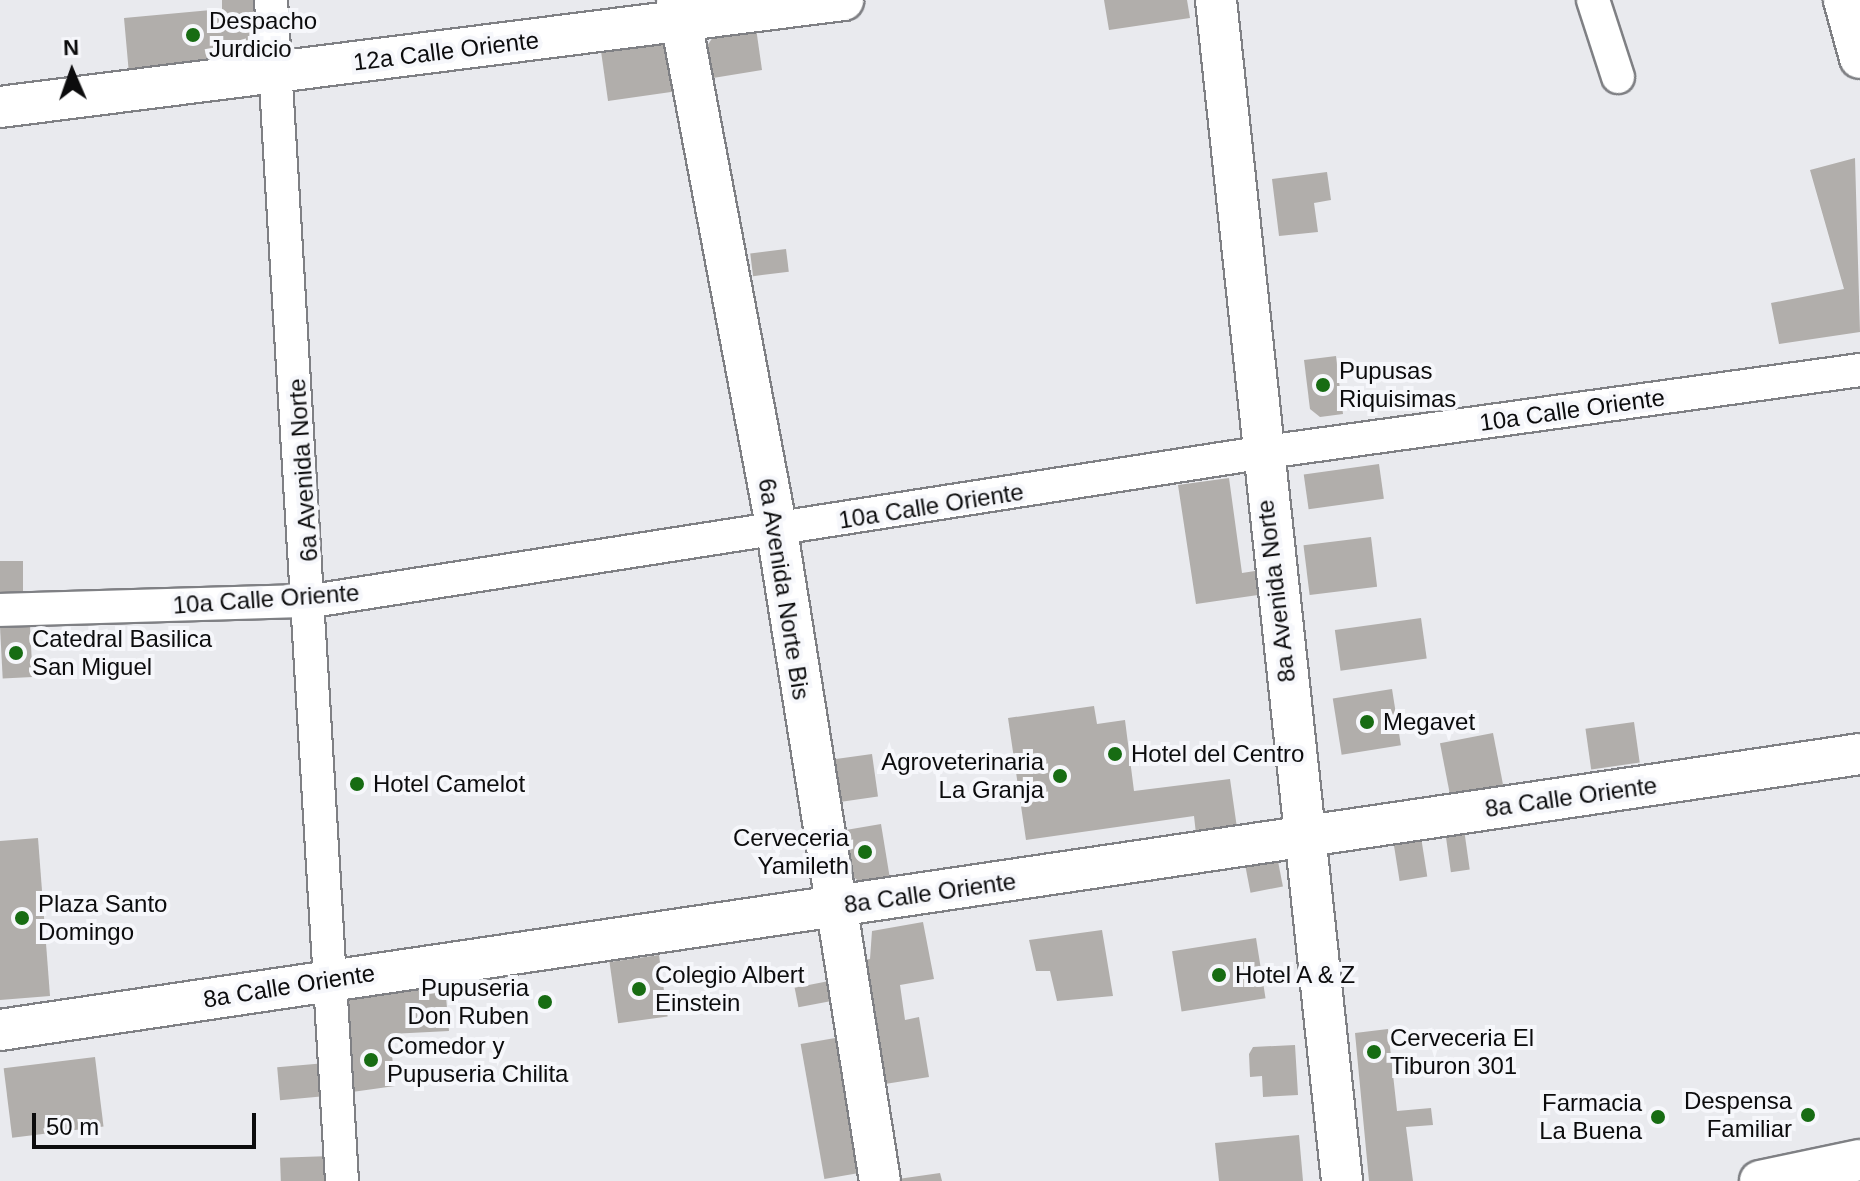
<!DOCTYPE html>
<html>
<head>
<meta charset="utf-8">
<style>
  body { margin:0 }
  #map { position:relative; width:1860px; height:1181px; overflow:hidden; background:#e9eaee; font-family:Arial,sans-serif }
  div>[style] { position:absolute }
  .building>* { inset:0; background:#b1aeab; transform-origin:0 0 }
  .roads { filter:drop-shadow(2px 0 #7f8084) drop-shadow(-2px 0 #7f8084) drop-shadow(0 2px #7f8084) drop-shadow(0 -2px #7f8084) }
  .minor>* { height:32px; margin:-16px; padding:0 16px; transform-origin:16px; border-radius:16px; background:#fff }
  .tertiary>* { height:40px; margin:-20px; padding:0 20px; transform-origin:20px; border-radius:20px; background:#fff }
  .dots>* { width:22px; height:22px; translate:-50% -50%; box-sizing:border-box; border:4px solid #f6f7fb; border-radius:50% }
  span { translate:-50% -50%; white-space:nowrap; text-align:center; line-height:1.15; -webkit-text-stroke:8px #f6f7fb; paint-order:stroke }
  .poi-label { font-size:24px; color:#0c0c0d }
  .left { translate:0 -50%; text-align:left }
  .right { translate:-100% -50%; text-align:right }
  .street-label { font-size:24px; color:#0c0c0d }
  .north { position:absolute; left:32px; top:32px; width:80px; height:80px; -webkit-text-stroke:6px #f6f7fb; paint-order:stroke; rotate:358deg; font-size:22px; font-weight:700; line-height:32px; text-align:center; color:#0c0c0d }
  .north::after { content:''; display:block; margin:auto; width:28px; height:36px; background:#0c0c0d; clip-path:polygon(50% 0,100% 100%,50% 72%,0 100%) }
  .scale { position:absolute; left:32px; top:1113px; width:224px; height:36px; box-sizing:border-box; border:4px solid #0c0c0d; border-top:0; padding-left:10px; font-size:24px; line-height:28px; white-space:nowrap; color:#0c0c0d; -webkit-text-stroke:6px #f6f7fb; paint-order:stroke }
</style>
</head>
<body>
<div id="map">
  <div class="building">
    <div style="clip-path:polygon(222px 0,256px 0,261px 51px,251px 62px,129px 74px,124px 18px,222px 9px)"></div>
    <div style="clip-path:polygon(1104px 0,1187px 0,1190px 18px,1109px 30px)"></div>
    <div style="clip-path:polygon(756px 28px,762px 70px,713px 78px,707px 46px,713px 37px)"></div>
    <div style="clip-path:polygon(662px 41px,671px 50px,678px 91px,608px 101px,601px 51px)"></div>
    <div style="clip-path:polygon(1855px 158px,1860px 332px,1779px 344px,1771px 303px,1844px 289px,1810px 170px)"></div>
    <div style="clip-path:polygon(1327px 172px,1331px 200px,1314px 203px,1318px 232px,1279px 236px,1272px 179px)"></div>
    <div style="left:786px;top:249px;width:23px;height:36px;rotate:83deg"></div>
    <div style="clip-path:polygon(1336px 356px,1343px 414px,1320px 417px,1310px 409px,1304px 360px)"></div>
    <div style="left:1379px;top:464px;width:35px;height:76px;rotate:82deg"></div>
    <div style="clip-path:polygon(1229px 478px,1242px 573px,1255px 571px,1258px 595px,1196px 604px,1178px 485px)"></div>
    <div style="left:1371px;top:537px;width:50px;height:68px;rotate:83deg"></div>
    <div style="left:23px;top:561px;width:34px;height:23px;rotate:90deg"></div>
    <div style="left:1421px;top:618px;width:41px;height:87px;rotate:82deg"></div>
    <div style="left:30px;top:626px;width:51px;height:30px;rotate:87deg"></div>
    <div style="left:1392px;top:689px;width:57px;height:60px;rotate:81deg"></div>
    <div style="clip-path:polygon(1094px 706px,1097px 724px,1125px 720px,1134px 791px,1230px 779px,1237px 828px,1196px 834px,1194px 816px,1026px 840px,1008px 718px)"></div>
    <div style="left:1634px;top:722px;width:41px;height:49px;rotate:82deg"></div>
    <div style="left:1493px;top:733px;width:54px;height:54px;rotate:79deg"></div>
    <div style="left:872px;top:754px;width:43px;height:42px;rotate:82deg"></div>
    <div style="clip-path:polygon(881px 824px,890px 879px,862px 883px,847px 873px,840px 831px)"></div>
    <div style="left:1464px;top:829px;width:41px;height:19px;rotate:82deg"></div>
    <div style="left:1421px;top:837px;width:40px;height:28px;rotate:81deg"></div>
    <div style="clip-path:polygon(38px 838px,50px 996px,0 1000px,0 841px)"></div>
    <div style="left:1277px;top:856px;width:31px;height:33px;rotate:79deg"></div>
    <div style="clip-path:polygon(923px 922px,934px 979px,900px 985px,905px 1020px,919px 1017px,929px 1077px,885px 1084px,862px 960px,870px 959px,872px 931px)"></div>
    <div style="clip-path:polygon(1102px 930px,1113px 996px,1057px 1001px,1050px 971px,1036px 971px,1029px 940px)"></div>
    <div style="left:1256px;top:938px;width:61px;height:85px;rotate:81deg"></div>
    <div style="left:659px;top:955px;width:62px;height:50px;rotate:82deg"></div>
    <div style="left:829px;top:981px;width:20px;height:35px;rotate:79deg"></div>
    <div style="clip-path:polygon(445px 985px,449px 1031px,390px 1034px,395px 1086px,352px 1092px,347px 993px)"></div>
    <div style="clip-path:polygon(1388px 1029px,1397px 1111px,1431px 1108px,1433px 1125px,1406px 1127px,1413px 1181px,1369px 1181px,1355px 1033px)"></div>
    <div style="left:841px;top:1037px;width:137px;height:41px;rotate:80deg"></div>
    <div style="clip-path:polygon(1295px 1045px,1298px 1095px,1263px 1097px,1262px 1076px,1250px 1077px,1249px 1054px,1253px 1047px)"></div>
    <div style="left:95px;top:1057px;width:70px;height:92px;rotate:83deg"></div>
    <div style="left:326px;top:1063px;width:33px;height:49px;rotate:85deg"></div>
    <div style="clip-path:polygon(1299px 1135px,1303px 1181px,1219px 1181px,1215px 1143px)"></div>
    <div style="left:331px;top:1156px;width:25px;height:51px;rotate:88deg"></div>
    <div style="clip-path:polygon(940px 1173px,942px 1181px,898px 1181px,898px 1179px)"></div>
  </div>
  <div class="roads">
    <div class="minor">
      <div style="left:271px;top:0;width:1183px;rotate:86.56deg"></div>
      <div style="left:1593px;top:0;width:81px;rotate:72deg"></div>
      <div style="left:0;top:610px;width:312px;rotate:-1.7deg"></div>
      <div style="left:312px;top:601px;width:958px;rotate:-8.88deg"></div>
      <div style="left:1259px;top:453px;width:607px;rotate:-7.86deg"></div>
    </div>
    <div class="tertiary">
      <div style="left:677px;top:0;width:540px;rotate:79.33deg"></div>
      <div style="left:777px;top:531px;width:658px;rotate:81deg"></div>
      <div style="left:1216px;top:0;width:1188px;rotate:83.91deg"></div>
      <div style="left:1844px;top:0;width:60px;rotate:74.6deg"></div>
      <div style="left:0;top:107px;width:850px;rotate:-7.23deg"></div>
      <div style="left:0;top:1030px;width:1880px;rotate:-8.44deg"></div>
      <div style="left:1760px;top:1181px;width:102px;rotate:-11.9deg"></div>
    </div>
  </div>
  <div class="dots">
    <div style="left:193px;top:35px;background:#176c13"></div>
    <div style="left:1323px;top:385px;background:#176c13"></div>
    <div style="left:16px;top:653px;background:#176c13"></div>
    <div style="left:1367px;top:722px;background:#176c13"></div>
    <div style="left:1115px;top:754px;background:#176c13"></div>
    <div style="left:1060px;top:776px;background:#176c13"></div>
    <div style="left:357px;top:784px;background:#176c13"></div>
    <div style="left:865px;top:852px;background:#176c13"></div>
    <div style="left:22px;top:918px;background:#176c13"></div>
    <div style="left:1219px;top:975px;background:#176c13"></div>
    <div style="left:639px;top:989px;background:#176c13"></div>
    <div style="left:545px;top:1002px;background:#176c13"></div>
    <div style="left:1374px;top:1052px;background:#176c13"></div>
    <div style="left:371px;top:1060px;background:#176c13"></div>
    <div style="left:1808px;top:1115px;background:#176c13"></div>
    <div style="left:1658px;top:1117px;background:#176c13"></div>
  </div>
  <div class="poi-label">
    <span class="left" style="left:209px;top:35px">Despacho<br>Jurdicio</span>
    <span class="left" style="left:1339px;top:385px">Pupusas<br>Riquisimas</span>
    <span class="left" style="left:32px;top:653px">Catedral Basilica<br>San Miguel</span>
    <span class="left" style="left:1383px;top:722px">Megavet</span>
    <span class="left" style="left:1131px;top:754px">Hotel del Centro</span>
    <span class="right" style="left:1044px;top:776px">Agroveterinaria<br>La Granja</span>
    <span class="left" style="left:373px;top:784px">Hotel Camelot</span>
    <span class="right" style="left:849px;top:852px">Cerveceria<br>Yamileth</span>
    <span class="left" style="left:38px;top:918px">Plaza Santo<br>Domingo</span>
    <span class="left" style="left:655px;top:989px">Colegio Albert<br>Einstein</span>
    <span class="left" style="left:1235px;top:975px">Hotel A &amp; Z</span>
    <span class="right" style="left:529px;top:1002px">Pupuseria<br>Don Ruben</span>
    <span class="left" style="left:1390px;top:1052px">Cerveceria El<br>Tiburon 301</span>
    <span class="left" style="left:387px;top:1060px">Comedor y<br>Pupuseria Chilita</span>
    <span class="right" style="left:1792px;top:1115px">Despensa<br>Familiar</span>
    <span class="right" style="left:1642px;top:1117px">Farmacia<br>La Buena</span>
  </div>
  <div class="street-label">
    <span style="left:446px;top:51px;rotate:-7deg">12a Calle Oriente</span>
    <span style="left:1572px;top:410px;rotate:-8deg">10a Calle Oriente</span>
    <span style="left:303px;top:470px;rotate:-94deg">6a Avenida Norte</span>
    <span style="left:931px;top:506px;rotate:-9deg">10a Calle Oriente</span>
    <span style="left:784px;top:589px;rotate:81deg">6a Avenida Norte Bis</span>
    <span style="left:1276px;top:591px;rotate:-97deg">8a Avenida Norte</span>
    <span style="left:266px;top:599px;rotate:-4deg">10a Calle Oriente</span>
    <span style="left:1571px;top:797px;rotate:-8deg">8a Calle Oriente</span>
    <span style="left:930px;top:893px;rotate:-8deg">8a Calle Oriente</span>
    <span style="left:289px;top:986px;rotate:-9deg">8a Calle Oriente</span>
  </div>
  <div class="north">N</div>
  <div class="scale">50 m</div>
</div>
</body>
</html>
